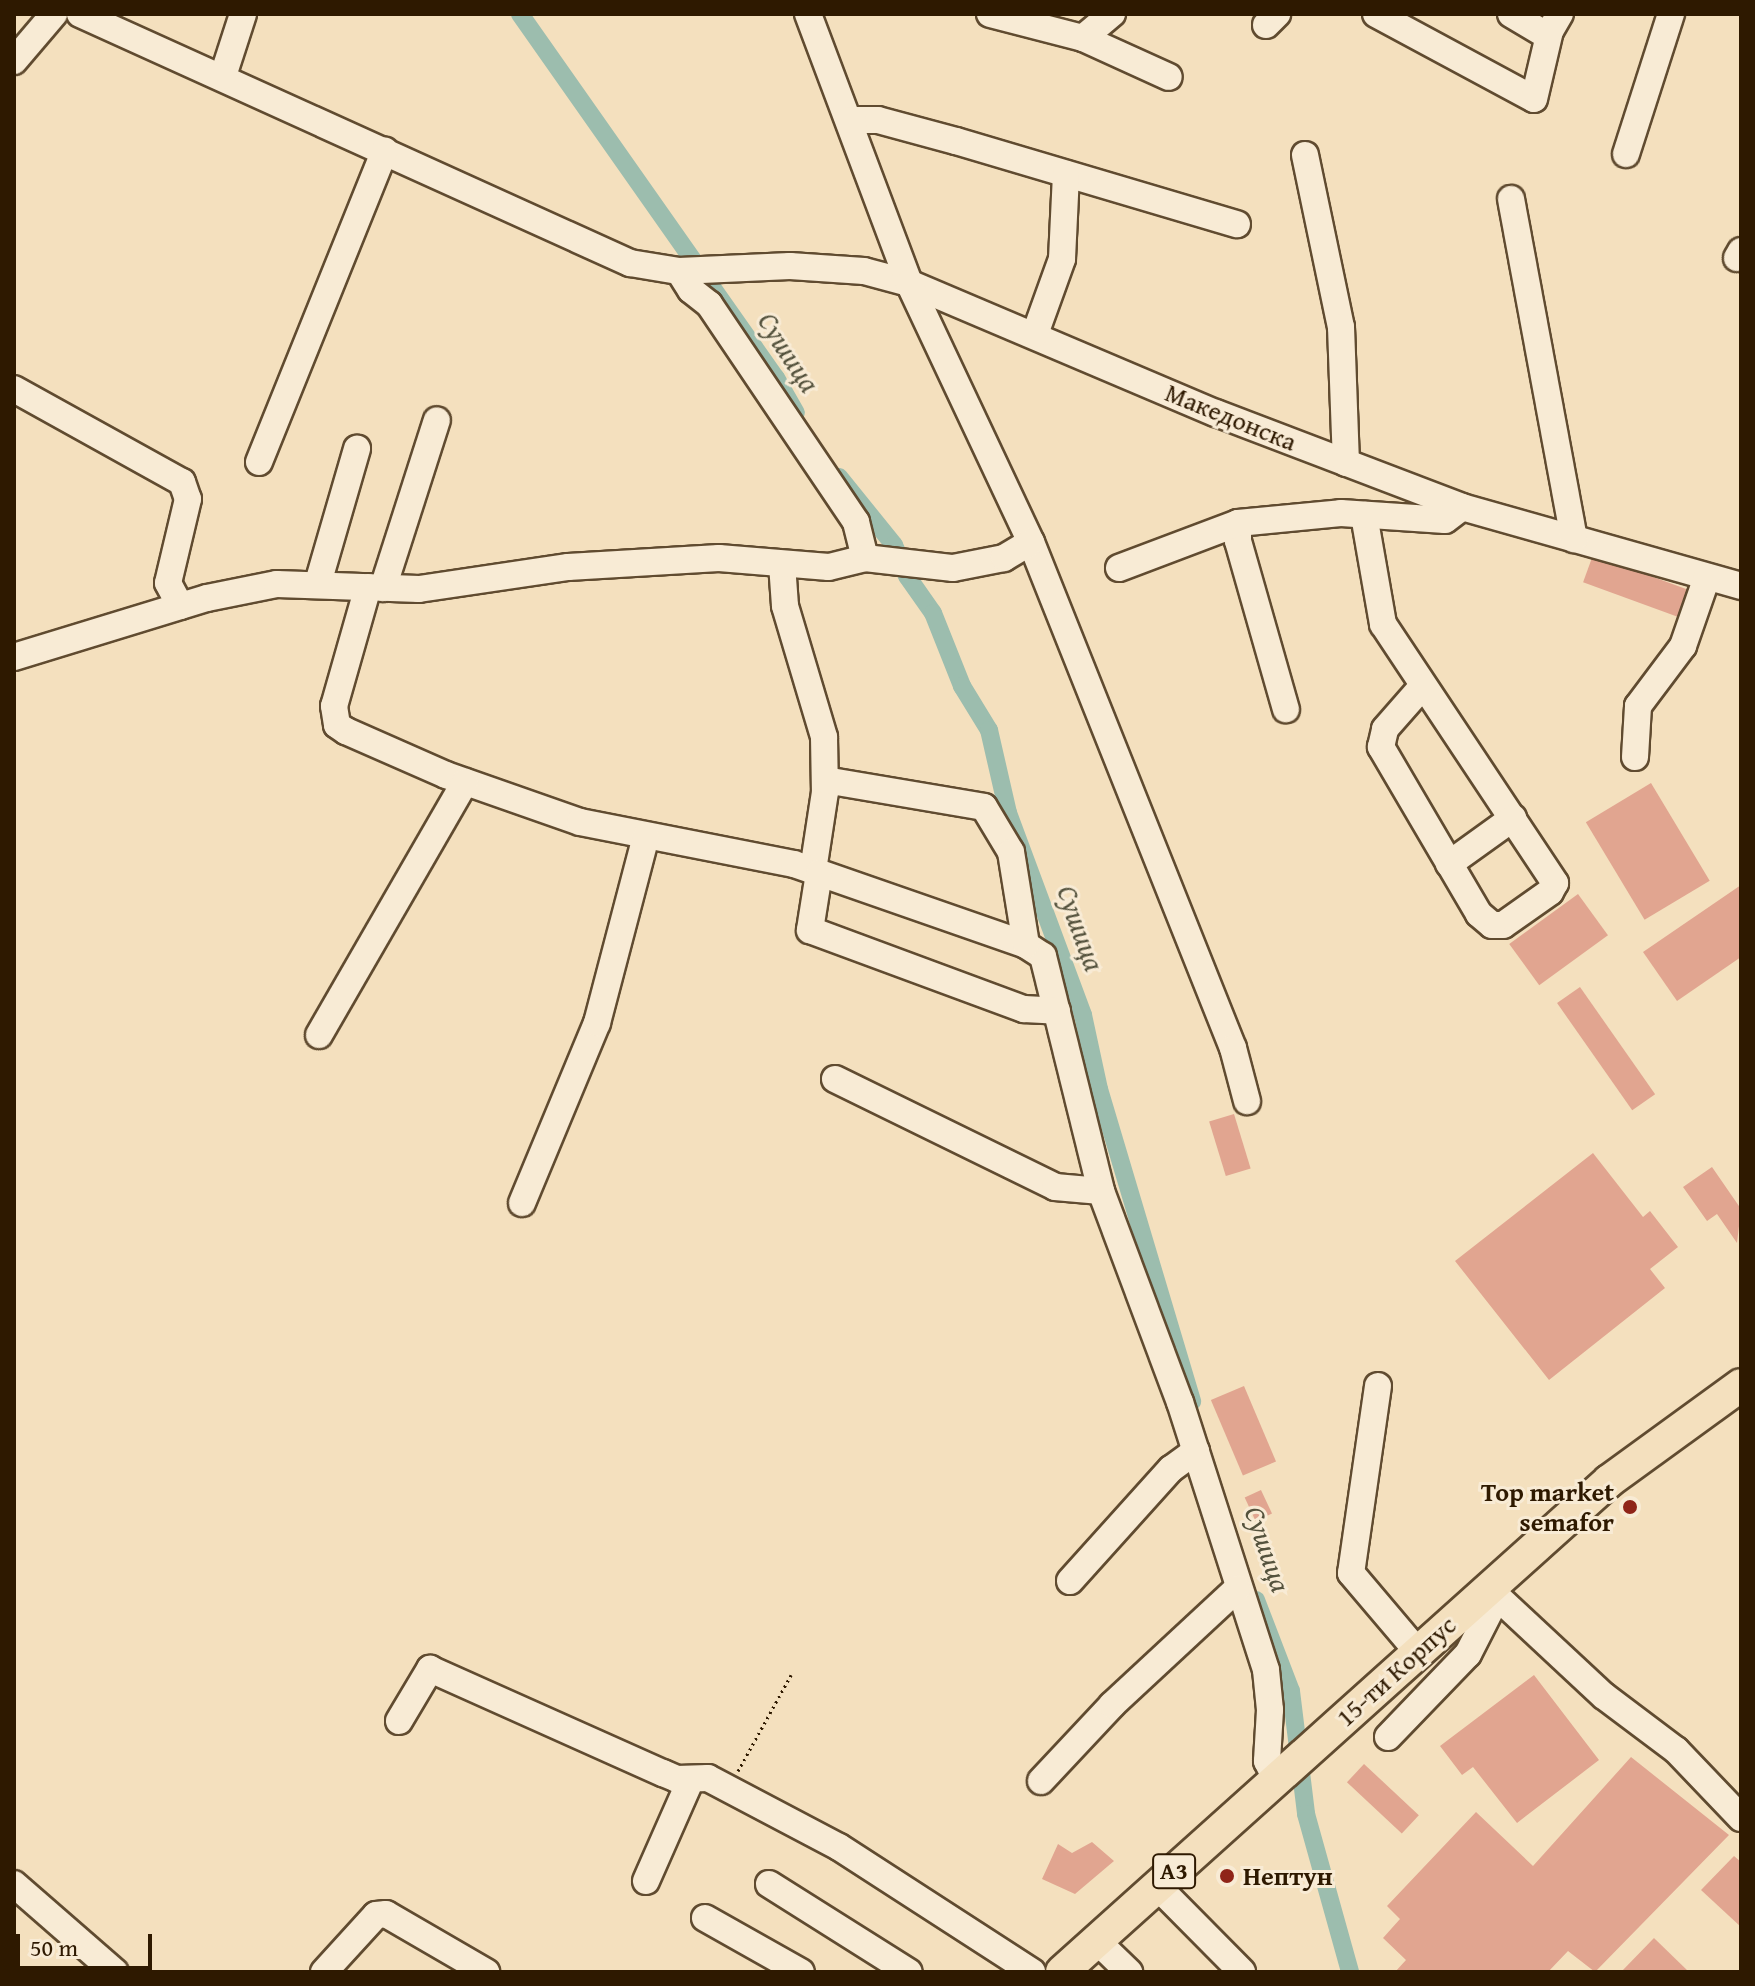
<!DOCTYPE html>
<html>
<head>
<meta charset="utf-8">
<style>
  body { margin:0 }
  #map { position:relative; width:1755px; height:1986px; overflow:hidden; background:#f4e0be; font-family:"Gentium Book Plus",serif }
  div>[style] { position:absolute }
  .canal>* { height:18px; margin:-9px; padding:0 9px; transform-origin:9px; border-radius:9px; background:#9cbdae }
  .building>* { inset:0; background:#e1a590; transform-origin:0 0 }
  .path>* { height:3px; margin-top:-1.5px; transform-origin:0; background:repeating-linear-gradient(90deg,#2e1900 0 2px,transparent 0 6px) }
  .roads { filter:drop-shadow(2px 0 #604b30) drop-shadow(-2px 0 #604b30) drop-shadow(0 2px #604b30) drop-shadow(0 -2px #604b30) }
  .minor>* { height:26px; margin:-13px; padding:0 13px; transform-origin:13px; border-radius:13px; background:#f8ebd5 }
  .major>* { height:32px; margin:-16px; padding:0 16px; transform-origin:16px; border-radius:16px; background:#f4e0be }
  .dots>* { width:22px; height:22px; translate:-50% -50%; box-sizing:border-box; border:4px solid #f8ebd5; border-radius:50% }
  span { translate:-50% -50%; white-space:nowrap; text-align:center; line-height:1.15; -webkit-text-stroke:6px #f8ebd5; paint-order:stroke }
  .shield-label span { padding:2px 6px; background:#f8ebd5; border:2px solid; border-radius:6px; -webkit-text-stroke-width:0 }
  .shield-label { font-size:24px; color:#2e1900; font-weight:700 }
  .street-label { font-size:26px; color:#2e1900 }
  .poi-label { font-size:26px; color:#2e1900; font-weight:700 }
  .right { translate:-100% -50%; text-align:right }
  .left { translate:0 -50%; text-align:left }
  .water-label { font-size:28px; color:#54523d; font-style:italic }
  .frame { position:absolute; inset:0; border:16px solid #2e1900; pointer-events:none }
  .scale { position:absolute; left:16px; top:1934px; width:136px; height:36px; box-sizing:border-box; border:4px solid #2e1900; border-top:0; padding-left:10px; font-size:24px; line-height:28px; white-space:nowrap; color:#2e1900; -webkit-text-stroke:6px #f8ebd5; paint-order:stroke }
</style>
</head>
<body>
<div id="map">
  <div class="canal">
    <div style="left:520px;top:14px;width:445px;rotate:54.9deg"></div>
    <div style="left:776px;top:378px;width:40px;rotate:60.3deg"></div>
    <div style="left:839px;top:477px;width:87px;rotate:51deg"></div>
    <div style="left:894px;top:545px;width:34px;rotate:67deg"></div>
    <div style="left:907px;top:576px;width:45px;rotate:54.9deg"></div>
    <div style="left:933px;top:613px;width:79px;rotate:68.3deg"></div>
    <div style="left:962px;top:686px;width:52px;rotate:58.5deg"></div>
    <div style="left:989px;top:730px;width:85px;rotate:77.1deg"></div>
    <div style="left:1008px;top:813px;width:215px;rotate:69.6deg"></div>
    <div style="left:1083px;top:1015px;width:76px;rotate:77.8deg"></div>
    <div style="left:1099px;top:1089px;width:326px;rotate:73.4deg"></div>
    <div style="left:1256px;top:1600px;width:97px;rotate:69deg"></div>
    <div style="left:1291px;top:1691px;width:124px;rotate:83deg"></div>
    <div style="left:1306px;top:1814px;width:164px;rotate:74.4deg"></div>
  </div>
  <div class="building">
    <div style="left:1593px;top:555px;width:102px;height:29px;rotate:20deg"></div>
    <div style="left:1651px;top:783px;width:114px;height:76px;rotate:59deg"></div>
    <div style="clip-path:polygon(1741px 885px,1741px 957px,1677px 1001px,1643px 952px)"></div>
    <div style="left:1578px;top:894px;width:51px;height:85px;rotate:54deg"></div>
    <div style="left:1580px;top:987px;width:131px;height:28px;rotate:55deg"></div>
    <div style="left:1234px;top:1114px;width:57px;height:26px;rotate:73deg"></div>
    <div style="clip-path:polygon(1593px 1153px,1643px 1217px,1650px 1211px,1678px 1247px,1650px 1269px,1665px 1288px,1549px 1380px,1455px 1261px)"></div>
    <div style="clip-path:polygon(1712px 1167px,1741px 1209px,1737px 1243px,1717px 1214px,1707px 1221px,1683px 1187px)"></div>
    <div style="left:1244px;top:1386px;width:82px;height:36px;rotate:67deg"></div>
    <div style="left:1261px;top:1490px;width:26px;height:18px;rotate:65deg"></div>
    <div style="clip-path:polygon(1534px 1675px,1599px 1760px,1517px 1823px,1473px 1767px,1462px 1775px,1440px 1746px)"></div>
    <div style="clip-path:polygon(1631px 1757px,1729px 1835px,1595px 1972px,1568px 1951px,1548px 1972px,1395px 1972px,1406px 1960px,1383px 1938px,1400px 1919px,1387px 1906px,1476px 1812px,1533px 1866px)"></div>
    <div style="left:1364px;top:1764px;width:75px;height:25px;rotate:43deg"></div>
    <div style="clip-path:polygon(1092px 1842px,1114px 1861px,1075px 1894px,1042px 1879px,1058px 1844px,1072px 1853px)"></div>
    <div style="clip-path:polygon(1734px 1856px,1741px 1862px,1741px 1927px,1701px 1890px)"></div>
    <div style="clip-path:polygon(1654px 1938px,1689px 1972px,1621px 1972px)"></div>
  </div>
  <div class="path">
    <div style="left:738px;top:1771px;width:110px;rotate:-61.1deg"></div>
  </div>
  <div class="roads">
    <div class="minor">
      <div style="left:80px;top:14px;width:604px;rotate:24.36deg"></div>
      <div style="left:630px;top:263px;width:50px;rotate:9.3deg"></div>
      <div style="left:679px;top:271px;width:111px;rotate:-2.6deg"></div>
      <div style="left:790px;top:266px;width:74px;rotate:3.9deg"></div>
      <div style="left:864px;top:271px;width:47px;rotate:14.9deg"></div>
      <div style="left:909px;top:283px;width:333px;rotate:23deg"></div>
      <div style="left:1216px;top:413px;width:263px;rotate:20.9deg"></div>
      <div style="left:1462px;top:507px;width:290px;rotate:15.8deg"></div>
      <div style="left:808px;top:14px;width:287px;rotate:69.4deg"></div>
      <div style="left:909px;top:283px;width:286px;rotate:64.8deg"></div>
      <div style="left:1031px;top:542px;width:545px;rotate:68.24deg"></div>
      <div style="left:1233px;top:1048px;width:55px;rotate:75.2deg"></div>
      <div style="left:990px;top:14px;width:96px;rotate:14.5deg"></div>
      <div style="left:1083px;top:38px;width:38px;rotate:-40deg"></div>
      <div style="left:1376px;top:14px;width:179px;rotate:28.3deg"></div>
      <div style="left:1534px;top:99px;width:70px;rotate:-76.8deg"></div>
      <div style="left:1550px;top:31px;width:20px;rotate:-60deg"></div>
      <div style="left:1511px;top:14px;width:43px;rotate:30.7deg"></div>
      <div style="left:1266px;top:25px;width:16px;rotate:-45deg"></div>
      <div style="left:1083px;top:38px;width:94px;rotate:24.4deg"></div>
      <div style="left:14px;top:61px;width:62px;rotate:-49.6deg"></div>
      <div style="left:223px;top:76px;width:65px;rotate:-72.1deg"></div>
      <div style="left:850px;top:120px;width:28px"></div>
      <div style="left:878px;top:120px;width:81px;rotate:15.1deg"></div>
      <div style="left:956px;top:141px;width:293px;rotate:16.5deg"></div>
      <div style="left:1626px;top:154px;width:147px;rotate:-72.2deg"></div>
      <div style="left:1305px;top:155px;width:176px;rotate:78.2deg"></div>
      <div style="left:1341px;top:327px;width:136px;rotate:87.9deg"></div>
      <div style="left:1511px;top:199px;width:346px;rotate:79.5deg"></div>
      <div style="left:1737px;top:258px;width:8px;rotate:-60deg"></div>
      <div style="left:679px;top:271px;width:22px;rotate:58deg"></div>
      <div style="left:691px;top:290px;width:23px;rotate:38deg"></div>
      <div style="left:709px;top:304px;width:263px;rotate:56deg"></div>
      <div style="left:856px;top:522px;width:37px;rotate:76deg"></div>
      <div style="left:1035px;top:334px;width:80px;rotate:-70.2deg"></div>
      <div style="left:1062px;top:259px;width:85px;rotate:-87.3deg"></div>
      <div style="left:14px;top:389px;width:192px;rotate:29deg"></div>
      <div style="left:182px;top:482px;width:18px;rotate:71deg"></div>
      <div style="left:188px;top:499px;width:86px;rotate:103.4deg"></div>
      <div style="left:168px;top:583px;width:26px;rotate:62deg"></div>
      <div style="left:259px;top:462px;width:336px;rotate:-68deg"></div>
      <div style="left:1364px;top:515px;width:111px;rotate:80.1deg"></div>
      <div style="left:1383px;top:624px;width:311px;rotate:56.4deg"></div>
      <div style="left:1555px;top:883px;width:10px;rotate:119deg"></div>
      <div style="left:1550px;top:892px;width:57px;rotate:144.9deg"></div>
      <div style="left:1503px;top:925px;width:11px;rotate:180deg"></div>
      <div style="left:1492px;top:925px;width:17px;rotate:-140deg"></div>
      <div style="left:1479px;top:914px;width:194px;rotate:-120.4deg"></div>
      <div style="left:1381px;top:747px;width:18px;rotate:-77deg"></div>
      <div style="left:1385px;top:729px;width:55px;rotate:-48.7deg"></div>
      <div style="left:1238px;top:523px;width:18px;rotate:90deg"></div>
      <div style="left:1238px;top:541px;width:175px;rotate:74.1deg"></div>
      <div style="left:782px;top:564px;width:42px;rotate:85.9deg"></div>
      <div style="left:785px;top:606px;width:137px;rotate:73.4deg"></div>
      <div style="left:824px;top:737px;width:55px;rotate:89deg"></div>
      <div style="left:825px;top:792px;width:79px;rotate:98.7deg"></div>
      <div style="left:1119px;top:568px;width:127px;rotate:-20.7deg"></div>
      <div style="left:1238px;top:523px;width:103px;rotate:-5.5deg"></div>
      <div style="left:1341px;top:513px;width:104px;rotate:3.9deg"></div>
      <div style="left:1445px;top:520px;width:21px;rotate:-37deg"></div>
      <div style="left:318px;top:583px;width:140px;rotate:-73.8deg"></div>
      <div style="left:368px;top:587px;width:124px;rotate:105.9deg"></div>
      <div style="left:334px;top:706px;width:19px;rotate:81deg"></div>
      <div style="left:337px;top:725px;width:11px;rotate:34deg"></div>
      <div style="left:346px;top:731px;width:109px;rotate:23.7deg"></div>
      <div style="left:446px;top:775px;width:142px;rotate:19.3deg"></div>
      <div style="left:580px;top:822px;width:218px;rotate:11.1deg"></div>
      <div style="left:794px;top:864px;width:246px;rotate:19.2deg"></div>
      <div style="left:1026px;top:945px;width:20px;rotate:33deg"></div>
      <div style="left:1043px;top:956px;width:242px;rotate:76.1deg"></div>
      <div style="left:1101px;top:1191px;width:225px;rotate:69.5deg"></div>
      <div style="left:1180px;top:1402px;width:281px;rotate:72.2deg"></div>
      <div style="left:1266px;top:1670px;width:40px;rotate:84.3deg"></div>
      <div style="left:1270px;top:1710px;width:51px;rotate:93.4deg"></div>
      <div style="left:1267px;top:1761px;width:20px;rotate:63deg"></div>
      <div style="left:383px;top:588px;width:176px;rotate:-72.2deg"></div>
      <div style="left:14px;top:657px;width:202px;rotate:-17deg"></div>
      <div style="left:207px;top:598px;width:71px;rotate:-11.3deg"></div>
      <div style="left:277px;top:584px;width:142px;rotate:2deg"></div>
      <div style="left:419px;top:589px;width:151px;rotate:-8.4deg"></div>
      <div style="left:568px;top:567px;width:151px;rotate:-3.4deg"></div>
      <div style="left:719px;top:558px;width:110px;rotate:4.7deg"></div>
      <div style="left:829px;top:567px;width:37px;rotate:-14deg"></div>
      <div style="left:865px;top:558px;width:89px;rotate:6.5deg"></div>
      <div style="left:953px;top:568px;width:52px;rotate:-11.1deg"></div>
      <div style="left:1004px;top:558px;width:31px;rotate:-31deg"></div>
      <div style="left:1635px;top:757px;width:51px;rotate:-86.6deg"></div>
      <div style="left:1638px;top:706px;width:75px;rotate:-53.1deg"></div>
      <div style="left:1683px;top:646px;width:73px;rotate:-70.8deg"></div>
      <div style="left:825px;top:780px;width:161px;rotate:9.6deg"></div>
      <div style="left:984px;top:807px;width:52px;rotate:59deg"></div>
      <div style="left:1011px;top:852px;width:94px;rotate:80.8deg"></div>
      <div style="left:1449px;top:864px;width:79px;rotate:-35.7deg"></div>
      <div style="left:819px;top:873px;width:58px;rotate:99deg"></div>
      <div style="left:810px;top:930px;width:228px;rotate:20.3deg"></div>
      <div style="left:1024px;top:1009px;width:33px;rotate:3deg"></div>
      <div style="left:319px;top:1035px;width:292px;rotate:-60deg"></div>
      <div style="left:835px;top:1079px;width:245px;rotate:26.1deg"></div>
      <div style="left:1055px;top:1187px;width:46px;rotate:5deg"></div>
      <div style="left:522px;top:1203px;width:195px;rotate:-67.4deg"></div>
      <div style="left:597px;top:1023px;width:193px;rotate:-75.3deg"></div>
      <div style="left:1378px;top:1386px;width:189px;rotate:98.2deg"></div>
      <div style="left:1351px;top:1573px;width:104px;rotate:49.7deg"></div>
      <div style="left:1070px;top:1581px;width:151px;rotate:-48deg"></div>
      <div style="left:1171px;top:1469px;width:31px;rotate:-36deg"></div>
      <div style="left:1488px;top:1588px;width:158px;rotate:43deg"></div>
      <div style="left:1604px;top:1696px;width:90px;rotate:36.9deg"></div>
      <div style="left:1676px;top:1750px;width:94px;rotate:46.3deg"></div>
      <div style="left:399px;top:1721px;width:61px;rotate:-59.2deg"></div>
      <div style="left:430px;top:1669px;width:255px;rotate:24.1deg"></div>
      <div style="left:663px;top:1773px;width:15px;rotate:23deg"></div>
      <div style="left:677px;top:1779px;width:31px;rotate:-2deg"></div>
      <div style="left:708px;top:1778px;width:148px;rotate:27.8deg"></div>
      <div style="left:839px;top:1847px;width:230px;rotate:32.9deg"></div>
      <div style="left:1388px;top:1737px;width:115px;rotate:-46.1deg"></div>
      <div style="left:1468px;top:1654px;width:64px;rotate:-63deg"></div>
      <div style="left:1041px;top:1781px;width:104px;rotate:-46.9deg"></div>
      <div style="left:1112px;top:1705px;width:171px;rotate:-42.9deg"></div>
      <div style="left:646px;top:1881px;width:111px;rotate:-66.2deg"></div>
      <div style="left:14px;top:1884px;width:134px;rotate:41.1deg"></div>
      <div style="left:769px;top:1884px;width:165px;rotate:32.2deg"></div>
      <div style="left:1157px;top:1886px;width:121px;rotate:45.3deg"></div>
      <div style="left:705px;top:1918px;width:110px;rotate:29.4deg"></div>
      <div style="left:1097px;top:1941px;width:45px;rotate:44.1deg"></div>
      <div style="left:324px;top:1972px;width:77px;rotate:-47.6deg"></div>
      <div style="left:376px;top:1915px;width:10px;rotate:-6deg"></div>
      <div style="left:386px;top:1914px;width:116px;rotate:30.1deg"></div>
    </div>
    <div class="major">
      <div style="left:1062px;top:1972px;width:735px;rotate:-41.91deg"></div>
      <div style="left:1609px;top:1481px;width:163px;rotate:-36deg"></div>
    </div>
  </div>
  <div class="dots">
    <div style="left:1630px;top:1507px;background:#8f2418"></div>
    <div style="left:1227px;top:1876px;background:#8f2418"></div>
  </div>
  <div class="shield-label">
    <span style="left:1174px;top:1871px">A3</span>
  </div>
  <div class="street-label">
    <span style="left:1231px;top:417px;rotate:22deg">Македонска</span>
    <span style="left:1396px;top:1671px;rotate:-42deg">15-ти Корпус</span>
  </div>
  <div class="poi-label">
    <span class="right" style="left:1614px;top:1507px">Top market<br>semafor</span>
    <span class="left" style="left:1243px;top:1876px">Нептун</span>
  </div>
  <div class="water-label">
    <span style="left:789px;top:352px;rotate:57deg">Сушица</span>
    <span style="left:1081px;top:928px;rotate:70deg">Сушица</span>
    <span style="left:1268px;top:1549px;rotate:71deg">Сушица</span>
  </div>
  <div class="frame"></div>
  <div class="scale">50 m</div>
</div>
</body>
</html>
